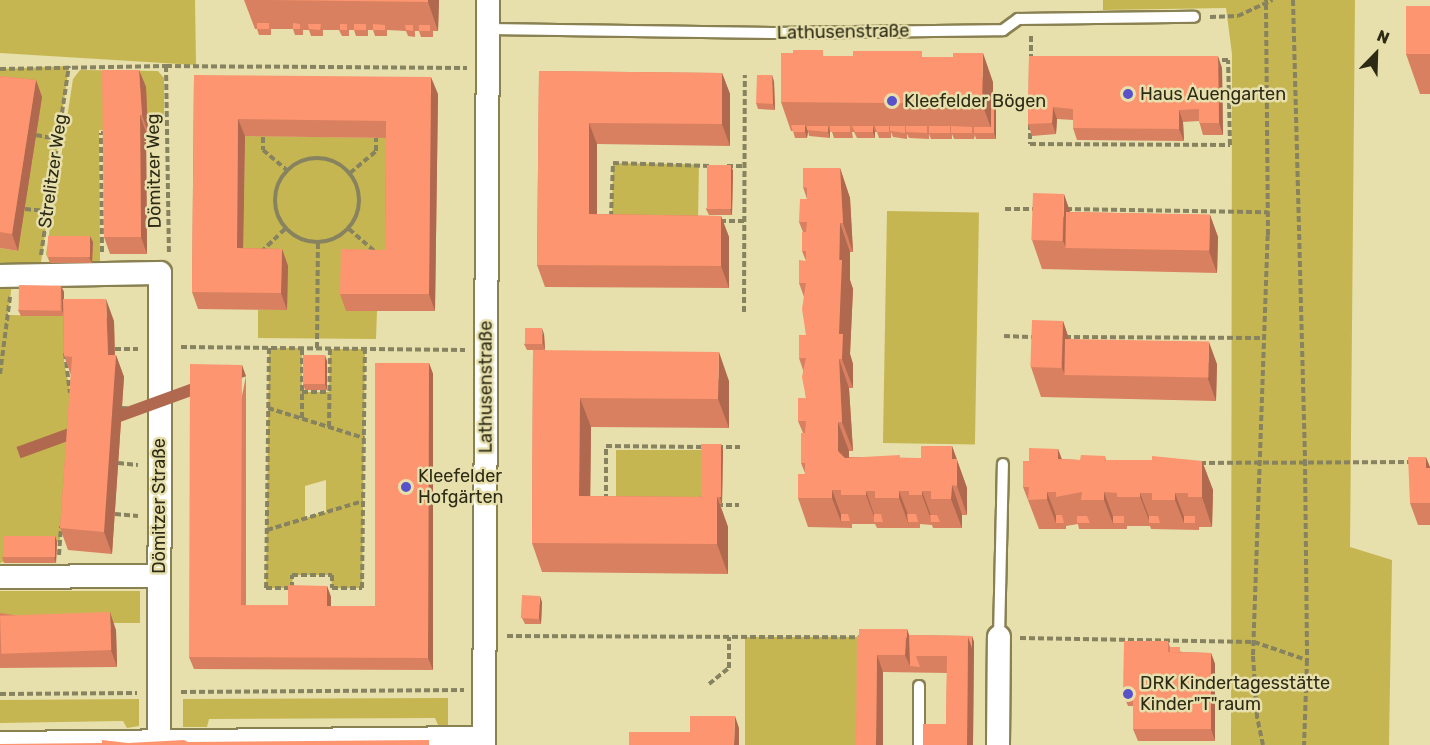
<!DOCTYPE html>
<html>
<head>
<meta charset="utf-8">
<style>
  body { margin:0 }
  #map { position:relative; width:1430px; height:745px; overflow:hidden; background:#e7e0ad; font-family:Rubik,sans-serif }
  div>[style] { position:absolute }
  .green>* { inset:0; background:#c6b651; transform-origin:0 0 }
  .path>* { height:4px; margin-top:-2px; transform-origin:0; background:repeating-linear-gradient(90deg,#87825f 0 6px,transparent 0 9px) }
  .path>.ring { margin:-2px; padding:0; box-sizing:content-box; background:none; border:4px solid #87825f; border-radius:50% }
  .roads { filter:drop-shadow(2px 0 #898152) drop-shadow(-2px 0 #898152) drop-shadow(0 2px #898152) drop-shadow(0 -2px #898152) }
  .service>* { height:10px; margin:-5px; padding:0 5px; transform-origin:5px; border-radius:5px; background:#fff }
  .minor>* { height:22px; margin:-11px; padding:0 11px; transform-origin:11px; border-radius:11px; background:#fff }
  .wall>* { inset:0; background:#d98060 }
  .shaded-wall>* { inset:0; background:#b0684e; transform-origin:0 0 }
  .building>* { inset:0; background:#fc9570; transform-origin:0 0 }
  .dots>* { width:16px; height:16px; translate:-50% -50%; box-sizing:border-box; border:3px solid #e7e0ad; border-radius:50% }
  span { translate:-50% -50%; white-space:nowrap; text-align:center; line-height:1.15; -webkit-text-stroke:5px #e7e0ad; paint-order:stroke }
  .street-label { font-size:18px; color:#2d2a16 }
  .poi-label { font-size:18px; color:#2d2a16 }
  .left { translate:0 -50%; text-align:left }
  .north { position:absolute; left:1346px; top:24px; width:60px; height:60px; -webkit-text-stroke:4px #e7e0ad; paint-order:stroke; rotate:23deg; font-size:16px; font-weight:700; line-height:24px; text-align:center; color:#2d2a16 }
  .north::after { content:''; display:block; margin:auto; width:21px; height:27px; background:#2d2a16; clip-path:polygon(50% 0,100% 100%,50% 72%,0 100%) }
</style>
</head>
<body>
<div id="map">
  <div class="green">
    <div style="clip-path:polygon(0 0,195px 0,196px 65px,0 53px)"></div>
    <div style="clip-path:polygon(1103px 0,1355px 0,1350px 547px,1392px 560px,1389px 745px,1231px 745px,1232px 54px,1226px 8px,1103px 10px)"></div>
    <div style="clip-path:polygon(69px 66px,39px 276px,13px 276px,8px 315px,66px 316px,64px 362px,70px 390px,60px 541px,0 563px,0 248px,18px 251px,0 109px,0 69px)"></div>
    <div style="clip-path:polygon(80px 70px,158px 71px,164px 78px,164px 115px,148px 116px,146px 111px,109px 130px,99px 130px,100px 261px,92px 263px,92px 242px,51px 242px,50px 263px,46px 254px,73px 79px)"></div>
    <div style="clip-path:polygon(245px 136px,393px 138px,391px 267px,346px 311px,377px 311px,376px 339px,258px 338px,258px 310px,287px 310px,243px 265px)"></div>
    <div style="left:613px;top:163px;width:86px;height:55px;rotate:1deg"></div>
    <div style="left:887px;top:211px;width:92px;height:232px;rotate:1deg"></div>
    <div style="clip-path:polygon(evenodd,269px 348px,302px 348px,302px 392px,329px 392px,330px 349px,365px 349px,362px 588px,332px 588px,331px 575px,293px 575px,292px 588px,266px 588px,269px 348px,326px 480px,326px 512px,305px 518px,305px 486px,326px 480px)"></div>
    <div style="left:616px;top:450px;width:87px;height:53px"></div>
    <div style="left:0;top:591px;width:140px;height:32px"></div>
    <div style="left:745px;top:637px;width:118px;height:108px"></div>
    <div style="clip-path:polygon(448px 698px,448px 725px,438px 725px,435px 718px,209px 719px,207px 727px,183px 727px,183px 699px)"></div>
    <div style="clip-path:polygon(139px 699px,139px 726px,127px 728px,123px 721px,0 723px,0 700px)"></div>
  </div>
  <div class="path">
    <div style="left:1293px;top:0;width:460px;rotate:88.5deg"></div>
    <div style="left:1305px;top:460px;width:200px;rotate:89.4deg"></div>
    <div style="left:1307px;top:660px;width:85px;rotate:92deg"></div>
    <div style="left:1210px;top:17px;width:28px;rotate:-2deg"></div>
    <div style="left:1238px;top:16px;width:38px;rotate:-25deg"></div>
    <div style="left:1031px;top:60px;width:26px;rotate:-90deg"></div>
    <div style="left:166px;top:66px;width:188px;rotate:89.1deg"></div>
    <div style="left:0;top:69px;width:166px;rotate:-1deg"></div>
    <div style="left:166px;top:66px;width:301px;rotate:0.4deg"></div>
    <div style="left:1030px;top:124px;width:20px;rotate:90deg"></div>
    <div style="left:1030px;top:144px;width:200px;rotate:0.3deg"></div>
    <div style="left:1230px;top:145px;width:85px;rotate:-91.3deg"></div>
    <div style="left:1228px;top:60px;width:12px;rotate:180deg"></div>
    <div style="left:36px;top:135px;width:21px;rotate:11deg"></div>
    <div style="left:263px;top:137px;width:13px;rotate:90deg"></div>
    <div style="left:263px;top:150px;width:31px;rotate:40deg"></div>
    <div class="ring" style="left:275px;top:158px;width:80px;height:80px"></div>
    <div style="left:727px;top:166px;width:17px"></div>
    <div style="left:350px;top:173px;width:34px;rotate:-40deg"></div>
    <div style="left:376px;top:151px;width:13px;rotate:-90deg"></div>
    <div style="left:25px;top:209px;width:22px;rotate:5deg"></div>
    <div style="left:1005px;top:209px;width:30px"></div>
    <div style="left:1066px;top:209px;width:202px;rotate:0.9deg"></div>
    <div style="left:611px;top:217px;width:54px;rotate:-87.9deg"></div>
    <div style="left:613px;top:163px;width:97px;rotate:1.8deg"></div>
    <div style="left:720px;top:221px;width:24px"></div>
    <div style="left:349px;top:229px;width:35px;rotate:41deg"></div>
    <div style="left:102px;top:252px;width:119px;rotate:-90.5deg"></div>
    <div style="left:101px;top:133px;width:5px"></div>
    <div style="left:261px;top:252px;width:35px;rotate:-44deg"></div>
    <div style="left:41px;top:255px;width:191px;rotate:-81.6deg"></div>
    <div style="left:744px;top:312px;width:237px;rotate:-89.8deg"></div>
    <div style="left:1004px;top:336px;width:33px;rotate:2deg"></div>
    <div style="left:1065px;top:337px;width:200px;rotate:0.3deg"></div>
    <div style="left:181px;top:347px;width:284px;rotate:0.6deg"></div>
    <div style="left:269px;top:348px;width:240px;rotate:90.7deg"></div>
    <div style="left:266px;top:588px;width:26px"></div>
    <div style="left:292px;top:588px;width:13px;rotate:-90deg"></div>
    <div style="left:292px;top:575px;width:40px"></div>
    <div style="left:332px;top:575px;width:13px;rotate:90deg"></div>
    <div style="left:332px;top:588px;width:30px"></div>
    <div style="left:362px;top:588px;width:239px;rotate:-89.3deg"></div>
    <div style="left:317px;top:348px;width:105px;rotate:-89.5deg"></div>
    <div style="left:115px;top:349px;width:23px"></div>
    <div style="left:65px;top:353px;width:40px;rotate:82.9deg"></div>
    <div style="left:0;top:374px;width:78px;rotate:-82.6deg"></div>
    <div style="left:302px;top:392px;width:27px"></div>
    <div style="left:122px;top:408px;width:16px;rotate:4deg"></div>
    <div style="left:268px;top:408px;width:101px;rotate:17.4deg"></div>
    <div style="left:302px;top:418px;width:70px;rotate:-90deg"></div>
    <div style="left:329px;top:427px;width:78px;rotate:-89.3deg"></div>
    <div style="left:717px;top:447px;width:23px"></div>
    <div style="left:118px;top:463px;width:20px;rotate:6deg"></div>
    <div style="left:1200px;top:463px;width:211px;rotate:-0.3deg"></div>
    <div style="left:606px;top:500px;width:54px;rotate:-90deg"></div>
    <div style="left:606px;top:446px;width:97px;rotate:0.6deg"></div>
    <div style="left:717px;top:505px;width:22px"></div>
    <div style="left:115px;top:514px;width:23px;rotate:5deg"></div>
    <div style="left:267px;top:530px;width:100px;rotate:-16.8deg"></div>
    <div style="left:59px;top:555px;width:29px;rotate:-86deg"></div>
    <div style="left:507px;top:636px;width:353px;rotate:0.2deg"></div>
    <div style="left:1020px;top:638px;width:234px;rotate:1deg"></div>
    <div style="left:1254px;top:642px;width:56px;rotate:18.8deg"></div>
    <div style="left:709px;top:684px;width:26px;rotate:-39deg"></div>
    <div style="left:729px;top:668px;width:31px;rotate:-90deg"></div>
    <div style="left:181px;top:692px;width:283px;rotate:-0.4deg"></div>
    <div style="left:0;top:694px;width:137px;rotate:-0.4deg"></div>
    <div style="left:1263px;top:745px;width:30px;rotate:-102deg"></div>
    <div style="left:1257px;top:716px;width:61px;rotate:-93.8deg"></div>
    <div style="left:1253px;top:655px;width:420px;rotate:-88deg"></div>
    <div style="left:1268px;top:235px;width:235px;rotate:-90.5deg"></div>
  </div>
  <div class="roads">
    <div class="service">
      <div style="left:488px;top:29px;width:285px;rotate:0.8deg"></div>
      <div style="left:773px;top:33px;width:230px;rotate:-0.7deg"></div>
      <div style="left:1003px;top:30px;width:19px;rotate:-36deg"></div>
      <div style="left:1018px;top:19px;width:176px;rotate:-0.7deg"></div>
      <div style="left:999px;top:637px;width:173px;rotate:-88.7deg"></div>
      <div style="left:919px;top:686px;width:59px;rotate:90deg"></div>
    </div>
    <div class="minor">
      <div style="left:0;top:276px;width:160px;rotate:-1.1deg"></div>
      <div style="left:160px;top:273px;width:466px;rotate:90.1deg"></div>
      <div style="left:0;top:577px;width:159px;rotate:-0.4deg"></div>
      <div style="left:0;top:743px;width:483px;rotate:-0.6deg"></div>
      <div style="left:484px;top:745px;width:745px;rotate:-89.69deg"></div>
      <div style="left:998px;top:745px;width:108px;rotate:-89.5deg"></div>
    </div>
  </div>
  <div class="wall">
    <div style="clip-path:polygon(244px 0,439px 0,438px 31px,433px 31px,433px 37px,421px 37px,419px 31px,415px 31px,415px 37px,408px 36px,406px 31px,387px 30px,387px 36px,375px 36px,373px 30px,368px 30px,368px 36px,356px 36px,354px 30px,349px 30px,349px 36px,342px 36px,339px 30px,323px 30px,323px 36px,311px 36px,309px 30px,303px 30px,303px 35px,295px 35px,293px 29px,271px 29px,271px 35px,259px 35px,257px 29px,255px 29px)"></div>
    <div style="clip-path:polygon(1430px 6px,1430px 94px,1420px 94px,1406px 54px)"></div>
    <div style="clip-path:polygon(825px 56px,924px 57px,993px 82px,993px 103px,994px 103px,996px 109px,996px 139px,976px 139px,975px 135px,974px 139px,954px 139px,952px 134px,952px 139px,931px 139px,929px 134px,929px 139px,909px 138px,907px 134px,907px 139px,893px 137px,891px 132px,891px 138px,879px 138px,877px 132px,875px 132px,875px 138px,857px 138px,854px 132px,852px 132px,853px 138px,834px 138px,832px 132px,830px 132px,830px 138px,809px 136px,808px 131px,807px 138px,795px 138px,793px 131px,791px 131px,781px 102px)"></div>
    <div style="clip-path:polygon(1029px 56px,1222px 68px,1223px 135px,1203px 135px,1199px 121px,1183px 122px,1184px 141px,1077px 140px,1073px 128px,1073px 120px,1057px 119px,1056px 134px,1032px 136px,1028px 124px)"></div>
    <div style="clip-path:polygon(139px 70px,146px 87px,148px 132px,146px 132px,147px 254px,110px 254px,104px 237px)"></div>
    <div style="clip-path:polygon(539px 71px,722px 73px,730px 94px,730px 146px,597px 144px,597px 214px,721px 216px,729px 237px,729px 288px,545px 287px,537px 265px)"></div>
    <div style="clip-path:polygon(194px 75px,438px 94px,435px 311px,346px 311px,340px 294px,385px 250px,386px 138px,245px 136px,243px 248px,282px 249px,288px 266px,287px 310px,198px 309px,192px 292px)"></div>
    <div style="clip-path:polygon(772px 75px,774px 82px,775px 110px,758px 109px,756px 103px)"></div>
    <div style="clip-path:polygon(0 76px,36px 80px,42px 97px,18px 251px,0 248px)"></div>
    <div style="clip-path:polygon(731px 165px,733px 171px,732px 215px,709px 215px,706px 209px)"></div>
    <div style="clip-path:polygon(840px 168px,850px 198px,853px 252px,850px 252px,850px 280px,853px 289px,850px 354px,853px 364px,853px 388px,849px 388px,853px 451px,849px 451px,849px 457px,921px 458px,952px 446px,967px 488px,967px 515px,962px 515px,962px 528px,933px 528px,932px 525px,920px 524px,920px 528px,877px 528px,875px 524px,852px 524px,852px 528px,808px 527px,798px 498px,805px 473px,801px 463px,803px 433px,798px 421px,806px 398px,803px 370px,799px 358px,806px 335px,804px 297px,799px 283px,806px 261px,802px 251px,803px 232px,799px 222px,807px 199px,803px 187px)"></div>
    <div style="clip-path:polygon(1070px 212px,1210px 215px,1218px 237px,1217px 273px,1042px 269px,1032px 240px)"></div>
    <div style="clip-path:polygon(93px 242px,92px 263px,50px 263px,48px 257px)"></div>
    <div style="clip-path:polygon(61px 286px,64px 292px,64px 299px,114px 321px,115px 355px,116px 355px,124px 377px,112px 554px,68px 550px,60px 528px,71px 375px,64px 356px,63px 316px,21px 316px,18px 310px)"></div>
    <div style="clip-path:polygon(1063px 321px,1069px 339px,1217px 364px,1216px 401px,1041px 397px,1031px 367px)"></div>
    <div style="clip-path:polygon(544px 334px,545px 350px,527px 350px,524px 344px)"></div>
    <div style="clip-path:polygon(533px 350px,729px 381px,729px 428px,591px 427px,590px 496px,700px 497px,721px 444px,723px 450px,722px 504px,720px 504px,728px 527px,728px 574px,542px 572px,532px 543px)"></div>
    <div style="clip-path:polygon(327px 361px,327px 390px,305px 390px,303px 384px)"></div>
    <div style="clip-path:polygon(429px 363px,433px 374px,433px 670px,194px 669px,189px 657px,246px 376px,246px 605px,288px 605px,327px 586px,331px 597px,331px 606px,375px 606px)"></div>
    <div style="clip-path:polygon(1058px 449px,1062px 459px,1080px 460px,1105px 456px,1106px 460px,1202px 461px,1213px 490px,1212px 527px,1199px 527px,1199px 530px,1151px 529px,1150px 526px,1127px 526px,1127px 529px,1079px 529px,1078px 524px,1066px 526px,1066px 529px,1039px 529px,1023px 487px,1029px 461px)"></div>
    <div style="clip-path:polygon(1430px 467px,1430px 525px,1418px 525px,1410px 503px)"></div>
    <div style="clip-path:polygon(55px 536px,57px 542px,56px 563px,4px 563px,2px 557px)"></div>
    <div style="clip-path:polygon(542px 602px,541px 624px,525px 624px,522px 618px)"></div>
    <div style="clip-path:polygon(0 613px,116px 630px,117px 667px,0 668px)"></div>
    <div style="clip-path:polygon(907px 629px,909px 635px,972px 636px,974px 642px,973px 745px,946px 724px,947px 673px,883px 672px,883px 745px,856px 745px,859px 636px)"></div>
    <div style="clip-path:polygon(1168px 641px,1170px 647px,1182px 652px,1211px 653px,1215px 664px,1215px 741px,1138px 741px,1133px 729px,1133px 706px,1128px 706px,1123px 694px)"></div>
  </div>
  <div class="shaded-wall">
    <div style="clip-path:polygon(428px 0,439px 0,438px 31px,428px 2px)"></div>
    <div style="clip-path:polygon(983px 53px,993px 82px,993px 133px,982px 104px)"></div>
    <div style="clip-path:polygon(1218px 56px,1222px 68px,1223px 135px,1219px 123px)"></div>
    <div style="clip-path:polygon(139px 70px,146px 87px,148px 132px,142px 115px)"></div>
    <div style="clip-path:polygon(722px 73px,730px 94px,730px 146px,722px 124px)"></div>
    <div style="clip-path:polygon(772px 75px,774px 82px,775px 110px,773px 104px)"></div>
    <div style="clip-path:polygon(431px 77px,438px 94px,435px 311px,429px 294px)"></div>
    <div style="clip-path:polygon(36px 80px,42px 97px,18px 251px,12px 234px)"></div>
    <div style="clip-path:polygon(994px 103px,996px 109px,996px 139px,994px 133px)"></div>
    <div style="clip-path:polygon(1053px 107px,1057px 119px,1056px 134px,1052px 123px)"></div>
    <div style="clip-path:polygon(1179px 110px,1183px 122px,1184px 141px,1179px 129px)"></div>
    <div style="clip-path:polygon(140px 115px,146px 132px,147px 254px,141px 237px)"></div>
    <div style="clip-path:polygon(238px 119px,245px 136px,243px 265px,237px 248px)"></div>
    <div style="clip-path:polygon(589px 123px,597px 144px,597px 236px,589px 214px)"></div>
    <div style="clip-path:polygon(805px 125px,808px 131px,807px 138px,805px 132px)"></div>
    <div style="clip-path:polygon(828px 126px,830px 132px,830px 138px,828px 132px)"></div>
    <div style="clip-path:polygon(873px 126px,875px 132px,875px 138px,873px 132px)"></div>
    <div style="clip-path:polygon(731px 165px,733px 171px,732px 215px,730px 209px)"></div>
    <div style="clip-path:polygon(840px 168px,850px 198px,853px 252px,843px 223px)"></div>
    <div style="clip-path:polygon(1064px 194px,1074px 223px,1066px 248px,1063px 241px)"></div>
    <div style="clip-path:polygon(1210px 215px,1218px 237px,1217px 273px,1209px 251px)"></div>
    <div style="clip-path:polygon(721px 216px,729px 237px,729px 288px,721px 266px)"></div>
    <div style="clip-path:polygon(840px 223px,850px 252px,850px 280px,853px 289px,850px 354px,853px 364px,853px 388px,842px 359px,839px 334px)"></div>
    <div style="clip-path:polygon(90px 236px,93px 242px,92px 263px,89px 257px)"></div>
    <div style="clip-path:polygon(282px 249px,288px 266px,287px 310px,281px 293px)"></div>
    <div style="clip-path:polygon(61px 286px,64px 292px,64px 316px,62px 310px)"></div>
    <div style="clip-path:polygon(106px 299px,114px 321px,115px 368px,116px 355px,124px 377px,112px 554px,104px 532px,108px 355px)"></div>
    <div style="clip-path:polygon(1063px 321px,1073px 351px,1065px 375px,1062px 368px)"></div>
    <div style="clip-path:polygon(542px 328px,544px 334px,545px 350px,543px 344px)"></div>
    <div style="clip-path:polygon(1209px 342px,1217px 364px,1216px 401px,1208px 379px)"></div>
    <div style="clip-path:polygon(719px 352px,729px 381px,729px 428px,718px 399px)"></div>
    <div style="clip-path:polygon(325px 355px,327px 361px,327px 390px,325px 384px)"></div>
    <div style="clip-path:polygon(839px 359px,849px 388px,853px 451px,842px 422px)"></div>
    <div style="clip-path:polygon(429px 363px,433px 374px,433px 670px,428px 658px)"></div>
    <div style="left:242px;top:365px;width:12px;height:240px;rotate:70deg"></div>
    <div style="clip-path:polygon(580px 398px,591px 427px,590px 526px,579px 496px)"></div>
    <div style="clip-path:polygon(838px 422px,849px 451px,849px 480px,838px 451px)"></div>
    <div style="clip-path:polygon(721px 444px,723px 450px,722px 504px,720px 498px)"></div>
    <div style="clip-path:polygon(952px 446px,967px 488px,967px 515px,957px 486px,952px 459px)"></div>
    <div style="clip-path:polygon(1058px 449px,1068px 478px,1058px 459px)"></div>
    <div style="clip-path:polygon(1426px 457px,1430px 467px,1430px 479px,1426px 468px)"></div>
    <div style="clip-path:polygon(1202px 461px,1213px 490px,1212px 527px,1202px 497px)"></div>
    <div style="clip-path:polygon(952px 485px,962px 515px,962px 528px,951px 499px)"></div>
    <div style="clip-path:polygon(832px 490px,843px 520px,841px 521px,843px 527px,832px 498px)"></div>
    <div style="clip-path:polygon(866px 491px,876px 520px,876px 522px,866px 495px)"></div>
    <div style="clip-path:polygon(899px 491px,910px 520px,908px 522px,910px 528px,899px 498px)"></div>
    <div style="clip-path:polygon(922px 491px,933px 521px,932px 522px,922px 495px)"></div>
    <div style="clip-path:polygon(1047px 492px,1058px 521px,1056px 523px,1047px 499px)"></div>
    <div style="clip-path:polygon(1104px 492px,1115px 522px,1113px 523px,1115px 529px,1104px 500px)"></div>
    <div style="clip-path:polygon(1140px 493px,1151px 522px,1150px 523px,1140px 497px)"></div>
    <div style="clip-path:polygon(1175px 493px,1186px 522px,1184px 523px,1175px 500px)"></div>
    <div style="clip-path:polygon(717px 497px,728px 527px,728px 574px,717px 544px)"></div>
    <div style="clip-path:polygon(55px 536px,57px 542px,56px 563px,54px 557px)"></div>
    <div style="clip-path:polygon(327px 586px,331px 597px,331px 618px,327px 606px)"></div>
    <div style="clip-path:polygon(540px 596px,542px 602px,541px 624px,539px 618px)"></div>
    <div style="clip-path:polygon(110px 612px,116px 630px,117px 667px,111px 650px)"></div>
    <div style="clip-path:polygon(907px 629px,911px 641px,910px 666px,905px 655px)"></div>
    <div style="clip-path:polygon(972px 636px,974px 642px,973px 745px,967px 745px,968px 637px)"></div>
    <div style="clip-path:polygon(1211px 653px,1215px 664px,1215px 741px,1211px 729px)"></div>
    <div style="clip-path:polygon(877px 655px,883px 672px,883px 745px,876px 745px)"></div>
    <div style="clip-path:polygon(735px 716px,739px 728px,739px 745px,734px 745px)"></div>
  </div>
  <div class="building">
    <div style="clip-path:polygon(268px 0,428px 0,428px 2px)"></div>
    <div style="left:1406px;top:6px;width:24px;height:48px"></div>
    <div style="left:257px;top:23px;width:12px;height:6px"></div>
    <div style="clip-path:polygon(293px 23px,300px 24px,300px 29px,293px 29px)"></div>
    <div style="clip-path:polygon(308px 24px,321px 24px,320px 30px,309px 29px)"></div>
    <div style="left:340px;top:24px;width:7px;height:6px"></div>
    <div style="left:354px;top:24px;width:12px;height:6px"></div>
    <div style="clip-path:polygon(373px 24px,385px 25px,385px 30px,373px 30px)"></div>
    <div style="clip-path:polygon(405px 25px,413px 25px,413px 31px,406px 30px)"></div>
    <div style="left:419px;top:25px;width:11px;height:6px"></div>
    <div style="clip-path:polygon(793px 50px,823px 50px,823px 56px,853px 56px,853px 51px,922px 51px,922px 57px,953px 57px,953px 53px,983px 53px,982px 104px,781px 102px,781px 53px,793px 53px)"></div>
    <div style="clip-path:polygon(1029px 56px,1218px 56px,1219px 123px,1199px 123px,1199px 109px,1179px 110px,1179px 129px,1073px 128px,1073px 109px,1053px 107px,1052px 123px,1028px 124px)"></div>
    <div style="clip-path:polygon(102px 70px,139px 70px,142px 115px,140px 115px,141px 237px,104px 237px)"></div>
    <div style="clip-path:polygon(539px 71px,722px 73px,722px 124px,589px 123px,589px 214px,721px 216px,721px 266px,537px 265px)"></div>
    <div style="clip-path:polygon(194px 75px,431px 77px,429px 294px,340px 294px,341px 249px,385px 250px,386px 121px,238px 119px,237px 248px,282px 249px,281px 293px,192px 292px)"></div>
    <div style="clip-path:polygon(757px 75px,772px 75px,773px 104px,756px 103px)"></div>
    <div style="clip-path:polygon(0 76px,36px 80px,12px 234px,0 232px)"></div>
    <div style="clip-path:polygon(991px 103px,994px 103px,994px 133px,974px 133px,974px 127px,991px 127px)"></div>
    <div style="clip-path:polygon(791px 125px,805px 125px,805px 132px,793px 132px)"></div>
    <div style="clip-path:polygon(807px 126px,828px 126px,828px 132px,807px 130px)"></div>
    <div style="left:830px;top:126px;width:20px;height:6px"></div>
    <div style="clip-path:polygon(852px 126px,873px 126px,873px 132px,855px 132px)"></div>
    <div style="clip-path:polygon(875px 126px,889px 126px,889px 132px,877px 132px)"></div>
    <div style="clip-path:polygon(890px 126px,905px 126px,905px 133px,890px 131px)"></div>
    <div style="clip-path:polygon(906px 126px,927px 126px,927px 133px,906px 132px)"></div>
    <div style="left:929px;top:126px;width:21px;height:7px"></div>
    <div style="clip-path:polygon(951px 126px,972px 127px,972px 133px,951px 133px)"></div>
    <div style="left:707px;top:165px;width:24px;height:44px"></div>
    <div style="clip-path:polygon(803px 168px,840px 168px,843px 223px,840px 223px,839px 260px,842px 260px,839px 334px,843px 334px,842px 359px,839px 359px,842px 422px,838px 422px,838px 451px,845px 458px,900px 455px,900px 458px,921px 458px,921px 446px,952px 446px,952px 459px,957px 459px,957px 486px,952px 485px,951px 499px,931px 499px,931px 491px,922px 491px,922px 495px,909px 495px,909px 491px,899px 491px,899px 498px,875px 498px,875px 491px,866px 491px,866px 495px,841px 495px,841px 490px,832px 490px,832px 498px,798px 498px,798px 474px,805px 474px,805px 463px,801px 463px,801px 433px,805px 433px,806px 421px,798px 421px,798px 398px,806px 398px,802px 377px,806px 358px,799px 358px,799px 335px,806px 335px,802px 309px,806px 283px,799px 283px,799px 260px,806px 261px,806px 251px,802px 251px,802px 232px,806px 232px,807px 222px,799px 222px,800px 199px,807px 199px,807px 188px,803px 187px)"></div>
    <div style="left:1033px;top:193px;width:31px;height:47px;rotate:2deg"></div>
    <div style="left:1066px;top:212px;width:144px;height:36px;rotate:1deg"></div>
    <div style="left:48px;top:236px;width:42px;height:21px"></div>
    <div style="left:19px;top:285px;width:42px;height:25px;rotate:1deg"></div>
    <div style="clip-path:polygon(63px 299px,106px 299px,108px 355px,116px 355px,104px 532px,60px 528px,72px 357px,64px 356px)"></div>
    <div style="left:1032px;top:320px;width:31px;height:47px;rotate:2deg"></div>
    <div style="left:525px;top:328px;width:17px;height:16px"></div>
    <div style="left:1065px;top:339px;width:144px;height:36px;rotate:1deg"></div>
    <div style="clip-path:polygon(533px 350px,719px 352px,718px 399px,580px 398px,579px 496px,717px 497px,717px 544px,532px 543px)"></div>
    <div style="left:303px;top:355px;width:22px;height:29px"></div>
    <div style="clip-path:polygon(375px 363px,429px 363px,428px 658px,189px 657px,190px 364px,242px 365px,241px 605px,288px 605px,288px 585px,327px 586px,327px 606px,375px 606px)"></div>
    <div style="left:701px;top:444px;width:20px;height:53px"></div>
    <div style="clip-path:polygon(1029px 448px,1058px 449px,1058px 459px,1080px 460px,1081px 455px,1105px 456px,1105px 460px,1152px 460px,1152px 456px,1202px 461px,1202px 497px,1188px 497px,1188px 493px,1175px 493px,1175px 500px,1152px 500px,1152px 493px,1140px 493px,1140px 497px,1117px 497px,1117px 493px,1104px 492px,1104px 500px,1081px 500px,1082px 492px,1056px 497px,1056px 492px,1047px 492px,1047px 499px,1028px 500px,1029px 487px,1023px 487px,1023px 461px,1029px 461px)"></div>
    <div style="clip-path:polygon(1408px 457px,1426px 457px,1426px 468px,1430px 468px,1430px 503px,1410px 503px)"></div>
    <div style="clip-path:polygon(841px 514px,848px 514px,850px 521px,841px 521px)"></div>
    <div style="clip-path:polygon(874px 514px,881px 514px,883px 522px,874px 522px)"></div>
    <div style="clip-path:polygon(907px 514px,916px 514px,918px 522px,908px 522px)"></div>
    <div style="clip-path:polygon(930px 515px,937px 515px,940px 522px,931px 522px)"></div>
    <div style="clip-path:polygon(1056px 515px,1062px 515px,1064px 523px,1056px 523px)"></div>
    <div style="clip-path:polygon(1077px 516px,1087px 516px,1090px 523px,1077px 523px)"></div>
    <div style="left:1113px;top:516px;width:11px;height:7px"></div>
    <div style="clip-path:polygon(1149px 516px,1158px 516px,1160px 523px,1149px 523px)"></div>
    <div style="left:1184px;top:516px;width:11px;height:7px"></div>
    <div style="left:3px;top:536px;width:52px;height:21px"></div>
    <div style="left:522px;top:595px;width:18px;height:23px;rotate:3deg"></div>
    <div style="left:110px;top:612px;width:38px;height:110px;rotate:88deg"></div>
    <div style="clip-path:polygon(859px 629px,907px 629px,907px 639px,906px 636px,859px 636px)"></div>
    <div style="clip-path:polygon(909px 635px,972px 636px,972px 648px,968px 637px,916px 637px,916px 656px,920px 667px,910px 666px)"></div>
    <div style="clip-path:polygon(857px 636px,906px 636px,905px 655px,877px 655px,876px 745px,856px 745px)"></div>
    <div style="clip-path:polygon(916px 637px,968px 637px,967px 745px,923px 745px,923px 724px,946px 724px,947px 656px,916px 656px)"></div>
    <div style="clip-path:polygon(1124px 641px,1168px 641px,1168px 652px,1211px 653px,1211px 729px,1133px 729px,1133px 694px,1123px 694px)"></div>
    <div style="left:1170px;top:647px;width:10px;height:5px"></div>
    <div style="clip-path:polygon(690px 716px,735px 716px,734px 745px,629px 745px,629px 732px,690px 732px)"></div>
    <div style="clip-path:polygon(102px 740px,128px 743px,184px 740px,188px 742px,429px 740px,429px 745px,0 745px,0 744px,102px 743px)"></div>
  </div>
  <div class="dots">
    <div style="left:1128px;top:94px;background:#5852ca"></div>
    <div style="left:892px;top:101px;background:#5852ca"></div>
    <div style="left:406px;top:487px;background:#5852ca"></div>
    <div style="left:1128px;top:694px;background:#5852ca"></div>
  </div>
  <div class="street-label">
    <span style="left:843px;top:32px;rotate:-1deg">Lathusenstraße</span>
    <span style="left:53px;top:171px;rotate:-82deg">Strelitzer Weg</span>
    <span style="left:154px;top:171px;rotate:-91deg">Dömitzer Weg</span>
    <span style="left:486px;top:387px;rotate:-90deg">Lathusenstraße</span>
    <span style="left:159px;top:506px;rotate:-90deg">Dömitzer Straße</span>
  </div>
  <div class="poi-label">
    <span class="left" style="left:1140px;top:94px">Haus Auengarten</span>
    <span class="left" style="left:904px;top:101px">Kleefelder Bögen</span>
    <span class="left" style="left:418px;top:487px">Kleefelder<br>Hofgärten</span>
    <span class="left" style="left:1140px;top:694px">DRK Kindertagesstätte<br>Kinder"T"raum</span>
  </div>
  <div class="north">N</div>
</div>
</body>
</html>
